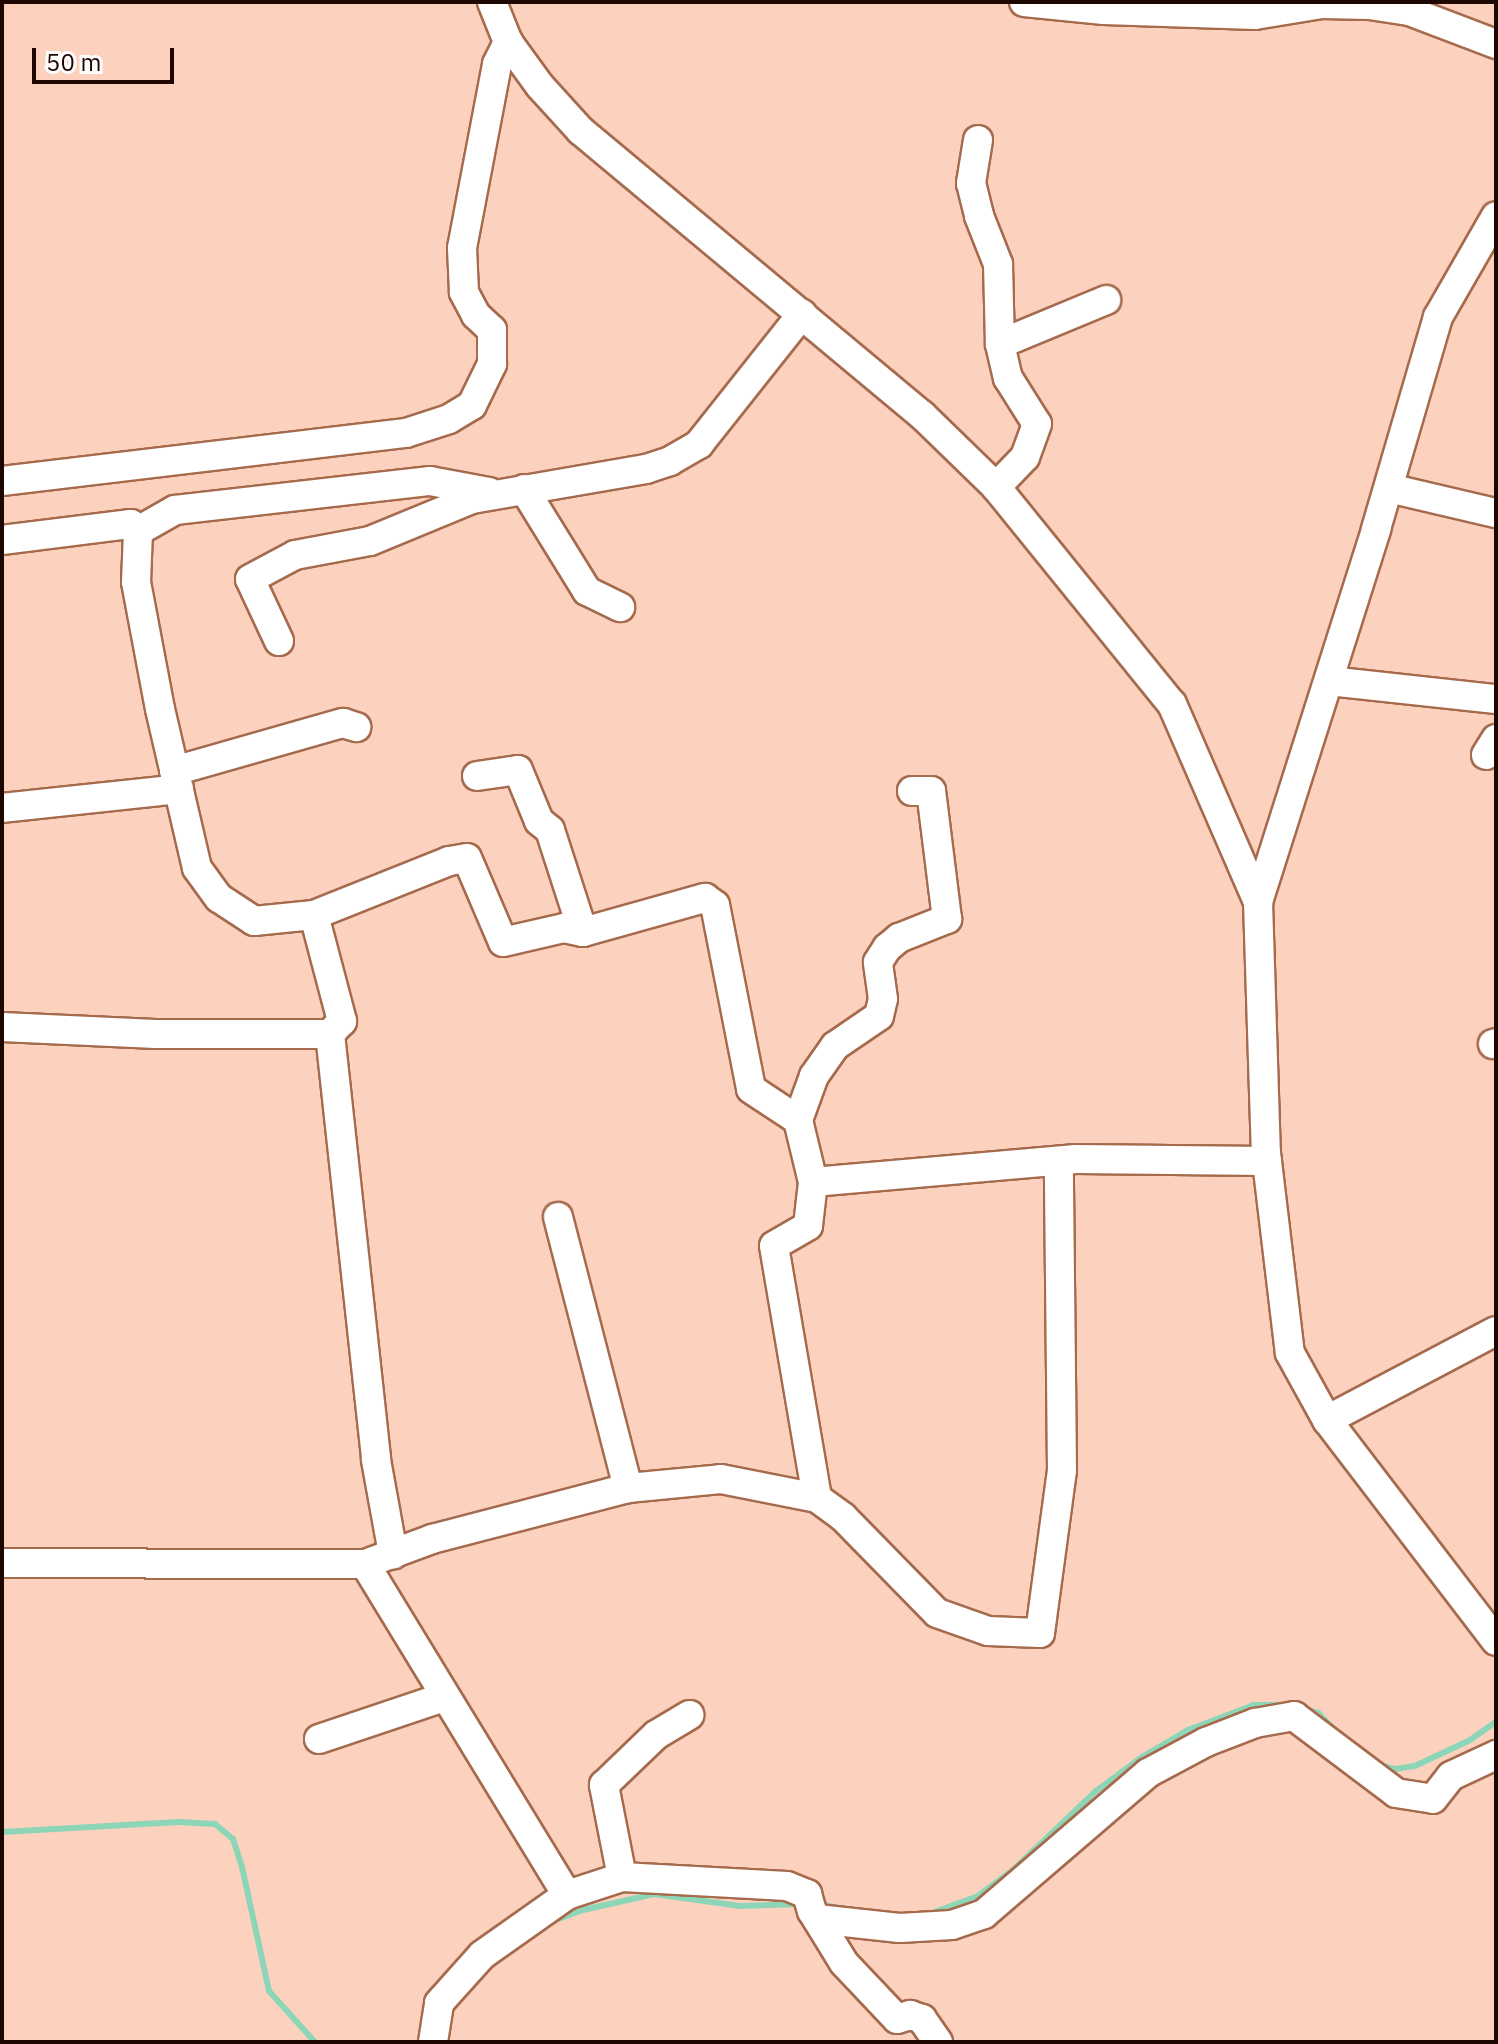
<!DOCTYPE html>
<html>
<head>
<meta charset="utf-8">
<style>
  body { margin:0 }
  #map { position:relative; width:1498px; height:2044px; overflow:hidden; background:#fcd2bf; font-family:"IBM Plex Sans",sans-serif }
  div>[style] { position:absolute }
  .stream>* { height:6px; margin:-3px; padding:0 3px; transform-origin:3px; border-radius:3px; background:#8cd6b7 }
  .roads { filter:drop-shadow(2px 0 #a66a4c) drop-shadow(-2px 0 #a66a4c) drop-shadow(0 2px #a66a4c) drop-shadow(0 -2px #a66a4c) }
  .minor>* { height:28px; margin:-14px; padding:0 14px; transform-origin:14px; border-radius:14px; background:#fff }
  span { translate:-50% -50%; white-space:nowrap; text-align:center; line-height:1.15; -webkit-text-stroke:7px #fdfdfd; paint-order:stroke }
  .frame { position:absolute; inset:0; border:4px solid #1d0700; pointer-events:none }
  .scale { position:absolute; left:32px; top:48px; width:142px; height:36px; box-sizing:border-box; border:4px solid #1d0700; border-top:0; padding-left:10px; font-size:24px; line-height:28px; white-space:nowrap; color:#1d0700; -webkit-text-stroke:6px #fdfdfd; paint-order:stroke }
</style>
</head>
<body>
<div id="map">
  <div class="stream">
    <div style="left:1304px;top:1709px;width:15px;rotate:16deg"></div>
    <div style="left:1318px;top:1713px;width:27px;rotate:45deg"></div>
    <div style="left:1376px;top:1764px;width:20px;rotate:15deg"></div>
    <div style="left:1395px;top:1769px;width:20px;rotate:-9deg"></div>
    <div style="left:1415px;top:1766px;width:61px;rotate:-25.3deg"></div>
    <div style="left:1470px;top:1740px;width:32px;rotate:-35deg"></div>
    <div style="left:2px;top:1832px;width:177px;rotate:-3.2deg"></div>
    <div style="left:179px;top:1822px;width:36px;rotate:3deg"></div>
    <div style="left:215px;top:1824px;width:23px;rotate:40deg"></div>
    <div style="left:233px;top:1839px;width:29px;rotate:72deg"></div>
    <div style="left:242px;top:1867px;width:127px;rotate:77.7deg"></div>
    <div style="left:269px;top:1991px;width:69px;rotate:48deg"></div>
    <div style="left:817px;top:1904px;width:28px;rotate:10deg"></div>
    <div style="left:932px;top:1913px;width:49px;rotate:-20.3deg"></div>
    <div style="left:978px;top:1896px;width:44px;rotate:-36.6deg"></div>
    <div style="left:1013px;top:1870px;width:115px;rotate:-43.6deg"></div>
    <div style="left:1096px;top:1791px;width:57px;rotate:-36.5deg"></div>
    <div style="left:1142px;top:1757px;width:53px;rotate:-30.4deg"></div>
    <div style="left:1188px;top:1730px;width:71px;rotate:-20.7deg"></div>
    <div style="left:1254px;top:1705px;width:36px"></div>
    <div style="left:550px;top:1922px;width:35px;rotate:-20deg"></div>
    <div style="left:583px;top:1910px;width:73px;rotate:-12.7deg"></div>
    <div style="left:654px;top:1894px;width:87px;rotate:7.9deg"></div>
    <div style="left:740px;top:1906px;width:62px;rotate:-1.8deg"></div>
  </div>
  <div class="roads">
    <div class="minor">
      <div style="left:492px;top:2px;width:43px;rotate:68.2deg"></div>
      <div style="left:508px;top:42px;width:54px;rotate:54deg"></div>
      <div style="left:540px;top:86px;width:61px;rotate:47.7deg"></div>
      <div style="left:581px;top:131px;width:444px;rotate:39.8deg"></div>
      <div style="left:922px;top:415px;width:103px;rotate:44.2deg"></div>
      <div style="left:996px;top:487px;width:279px;rotate:51deg"></div>
      <div style="left:1172px;top:704px;width:216px;rotate:66.5deg"></div>
      <div style="left:1258px;top:902px;width:251px;rotate:88.2deg"></div>
      <div style="left:1266px;top:1153px;width:201px;rotate:83.2deg"></div>
      <div style="left:1290px;top:1353px;width:77px;rotate:61.1deg"></div>
      <div style="left:1327px;top:1420px;width:278px;rotate:52.6deg"></div>
      <div style="left:1024px;top:2px;width:80px;rotate:5.7deg"></div>
      <div style="left:1104px;top:10px;width:151px;rotate:1.9deg"></div>
      <div style="left:1255px;top:15px;width:68px;rotate:-9.3deg"></div>
      <div style="left:1322px;top:4px;width:47px;rotate:1.2deg"></div>
      <div style="left:1369px;top:5px;width:40px;rotate:8.5deg"></div>
      <div style="left:1409px;top:11px;width:93px;rotate:20.8deg"></div>
      <div style="left:978px;top:140px;width:44px;rotate:99.2deg"></div>
      <div style="left:971px;top:183px;width:34px;rotate:76deg"></div>
      <div style="left:979px;top:216px;width:52px;rotate:68.4deg"></div>
      <div style="left:998px;top:264px;width:80px;rotate:88.6deg"></div>
      <div style="left:1000px;top:344px;width:35px;rotate:77deg"></div>
      <div style="left:1008px;top:378px;width:54px;rotate:57.8deg"></div>
      <div style="left:1037px;top:424px;width:35px;rotate:110deg"></div>
      <div style="left:1025px;top:457px;width:42px;rotate:134deg"></div>
      <div style="left:1000px;top:344px;width:115px;rotate:-22.5deg"></div>
      <div style="left:2px;top:481px;width:407px;rotate:-6.8deg"></div>
      <div style="left:406px;top:433px;width:45px;rotate:-18deg"></div>
      <div style="left:449px;top:419px;width:27px;rotate:-31deg"></div>
      <div style="left:472px;top:405px;width:46px;rotate:-64deg"></div>
      <div style="left:492px;top:364px;width:34px;rotate:-90deg"></div>
      <div style="left:492px;top:330px;width:22px;rotate:-137deg"></div>
      <div style="left:476px;top:315px;width:26px;rotate:-118deg"></div>
      <div style="left:464px;top:292px;width:44px;rotate:-92.6deg"></div>
      <div style="left:462px;top:248px;width:187px;rotate:-79.2deg"></div>
      <div style="left:497px;top:64px;width:25px;rotate:-63deg"></div>
      <div style="left:1389px;top:488px;width:110px;rotate:13.2deg"></div>
      <div style="left:524px;top:489px;width:120px;rotate:58.3deg"></div>
      <div style="left:587px;top:591px;width:37px;rotate:26deg"></div>
      <div style="left:138px;top:531px;width:43px;rotate:-29.6deg"></div>
      <div style="left:175px;top:510px;width:257px;rotate:-6.5deg"></div>
      <div style="left:430px;top:481px;width:60px;rotate:10.6deg"></div>
      <div style="left:2px;top:540px;width:130px;rotate:-7.1deg"></div>
      <div style="left:131px;top:524px;width:10px;rotate:45deg"></div>
      <div style="left:138px;top:531px;width:51px;rotate:92.2deg"></div>
      <div style="left:136px;top:582px;width:129px;rotate:79.3deg"></div>
      <div style="left:160px;top:709px;width:163px;rotate:76.9deg"></div>
      <div style="left:197px;top:868px;width:37px;rotate:54deg"></div>
      <div style="left:219px;top:898px;width:42px;rotate:33.3deg"></div>
      <div style="left:254px;top:921px;width:60px;rotate:-5.7deg"></div>
      <div style="left:314px;top:915px;width:145px;rotate:-21.8deg"></div>
      <div style="left:449px;top:861px;width:18px;rotate:-9deg"></div>
      <div style="left:467px;top:858px;width:91px;rotate:66.8deg"></div>
      <div style="left:503px;top:942px;width:63px;rotate:-12.9deg"></div>
      <div style="left:564px;top:928px;width:19px;rotate:12deg"></div>
      <div style="left:583px;top:932px;width:127px;rotate:-15.6deg"></div>
      <div style="left:705px;top:898px;width:12px;rotate:35deg"></div>
      <div style="left:715px;top:905px;width:187px;rotate:78.9deg"></div>
      <div style="left:751px;top:1089px;width:56px;rotate:33.4deg"></div>
      <div style="left:798px;top:1120px;width:64px;rotate:76.4deg"></div>
      <div style="left:813px;top:1182px;width:44px;rotate:96.5deg"></div>
      <div style="left:808px;top:1226px;width:39px;rotate:150deg"></div>
      <div style="left:774px;top:1246px;width:256px;rotate:80.3deg"></div>
      <div style="left:279px;top:641px;width:68px;rotate:-115.1deg"></div>
      <div style="left:250px;top:579px;width:51px;rotate:-28.1deg"></div>
      <div style="left:295px;top:555px;width:76px;rotate:-10.6deg"></div>
      <div style="left:370px;top:541px;width:110px;rotate:-22.4deg"></div>
      <div style="left:472px;top:499px;width:177px;rotate:-9.8deg"></div>
      <div style="left:646px;top:469px;width:25px;rotate:-18deg"></div>
      <div style="left:670px;top:461px;width:34px;rotate:-30deg"></div>
      <div style="left:699px;top:444px;width:166px;rotate:-51.6deg"></div>
      <div style="left:1329px;top:681px;width:168px;rotate:6.2deg"></div>
      <div style="left:1486px;top:755px;width:19px;rotate:-58deg"></div>
      <div style="left:174px;top:771px;width:176px;rotate:-15.9deg"></div>
      <div style="left:343px;top:723px;width:14px;rotate:17deg"></div>
      <div style="left:477px;top:776px;width:41px;rotate:-8.3deg"></div>
      <div style="left:518px;top:770px;width:55px;rotate:67.6deg"></div>
      <div style="left:539px;top:821px;width:14px;rotate:39deg"></div>
      <div style="left:550px;top:830px;width:107px;rotate:72.1deg"></div>
      <div style="left:2px;top:808px;width:178px;rotate:-6.1deg"></div>
      <div style="left:1258px;top:902px;width:391px;rotate:-72.4deg"></div>
      <div style="left:1376px;top:529px;width:221px;rotate:-73.7deg"></div>
      <div style="left:1438px;top:317px;width:116px;rotate:-60.1deg"></div>
      <div style="left:314px;top:915px;width:110px;rotate:75.2deg"></div>
      <div style="left:342px;top:1021px;width:18px;rotate:133deg"></div>
      <div style="left:330px;top:1034px;width:428px;rotate:83.8deg"></div>
      <div style="left:376px;top:1460px;width:96px;rotate:79.7deg"></div>
      <div style="left:2px;top:1027px;width:154px;rotate:2.6deg"></div>
      <div style="left:156px;top:1034px;width:174px"></div>
      <div style="left:1493px;top:1044px;width:3px;rotate:-18deg"></div>
      <div style="left:798px;top:1120px;width:47px;rotate:-70deg"></div>
      <div style="left:814px;top:1076px;width:37px;rotate:-55deg"></div>
      <div style="left:835px;top:1046px;width:53px;rotate:-34.3deg"></div>
      <div style="left:879px;top:1016px;width:17px;rotate:-77deg"></div>
      <div style="left:883px;top:999px;width:37px;rotate:-98deg"></div>
      <div style="left:878px;top:962px;width:17px;rotate:-57deg"></div>
      <div style="left:887px;top:948px;width:16px;rotate:-40deg"></div>
      <div style="left:899px;top:938px;width:52px;rotate:-21.6deg"></div>
      <div style="left:947px;top:919px;width:129px;rotate:-97.1deg"></div>
      <div style="left:931px;top:791px;width:19px;rotate:180deg"></div>
      <div style="left:813px;top:1182px;width:264px;rotate:-5deg"></div>
      <div style="left:1076px;top:1159px;width:191px;rotate:0.6deg"></div>
      <div style="left:558px;top:1217px;width:280px;rotate:75.5deg"></div>
      <div style="left:1327px;top:1420px;width:191px;rotate:-27.8deg"></div>
      <div style="left:2px;top:1563px;width:363px;rotate:0.2deg"></div>
      <div style="left:365px;top:1564px;width:72px;rotate:-20.5deg"></div>
      <div style="left:432px;top:1539px;width:203px;rotate:-14.6deg"></div>
      <div style="left:628px;top:1488px;width:93px;rotate:-5.5deg"></div>
      <div style="left:721px;top:1479px;width:98px;rotate:11.2deg"></div>
      <div style="left:817px;top:1498px;width:32px;rotate:36deg"></div>
      <div style="left:843px;top:1517px;width:134px;rotate:45.6deg"></div>
      <div style="left:937px;top:1613px;width:54px;rotate:19.4deg"></div>
      <div style="left:988px;top:1631px;width:52px;rotate:2.2deg"></div>
      <div style="left:1040px;top:1633px;width:164px;rotate:-82.3deg"></div>
      <div style="left:1062px;top:1470px;width:309px;rotate:-90.6deg"></div>
      <div style="left:365px;top:1564px;width:388px;rotate:58.6deg"></div>
      <div style="left:319px;top:1739px;width:132px;rotate:-18.6deg"></div>
      <div style="left:622px;top:1877px;width:94px;rotate:-101.1deg"></div>
      <div style="left:604px;top:1785px;width:72px;rotate:-43.9deg"></div>
      <div style="left:656px;top:1735px;width:39px;rotate:-31deg"></div>
      <div style="left:817px;top:1919px;width:83px;rotate:6.2deg"></div>
      <div style="left:900px;top:1928px;width:52px;rotate:-3.3deg"></div>
      <div style="left:952px;top:1925px;width:34px;rotate:-19deg"></div>
      <div style="left:984px;top:1914px;width:216px;rotate:-40.7deg"></div>
      <div style="left:1148px;top:1773px;width:66px;rotate:-28.1deg"></div>
      <div style="left:1206px;top:1742px;width:53px;rotate:-21.2deg"></div>
      <div style="left:1255px;top:1723px;width:40px;rotate:-10deg"></div>
      <div style="left:1294px;top:1716px;width:128px;rotate:37deg"></div>
      <div style="left:1396px;top:1793px;width:37px;rotate:9deg"></div>
      <div style="left:1433px;top:1799px;width:29px;rotate:-52deg"></div>
      <div style="left:1451px;top:1776px;width:50px;rotate:-25deg"></div>
      <div style="left:433px;top:2042px;width:39px;rotate:-81deg"></div>
      <div style="left:439px;top:2003px;width:64px;rotate:-48.1deg"></div>
      <div style="left:482px;top:1955px;width:104px;rotate:-35.2deg"></div>
      <div style="left:567px;top:1895px;width:58px;rotate:-18.1deg"></div>
      <div style="left:622px;top:1877px;width:165px;rotate:3.1deg"></div>
      <div style="left:787px;top:1886px;width:22px;rotate:22deg"></div>
      <div style="left:807px;top:1894px;width:18px;rotate:74deg"></div>
      <div style="left:812px;top:1911px;width:61px;rotate:58.4deg"></div>
      <div style="left:844px;top:1963px;width:77px;rotate:46.6deg"></div>
      <div style="left:897px;top:2019px;width:14px;rotate:-17deg"></div>
      <div style="left:910px;top:2015px;width:13px;rotate:18deg"></div>
      <div style="left:922px;top:2019px;width:28px;rotate:55deg"></div>
    </div>
  </div>
  <div class="frame"></div>
  <div class="scale">50 m</div>
</div>
</body>
</html>
